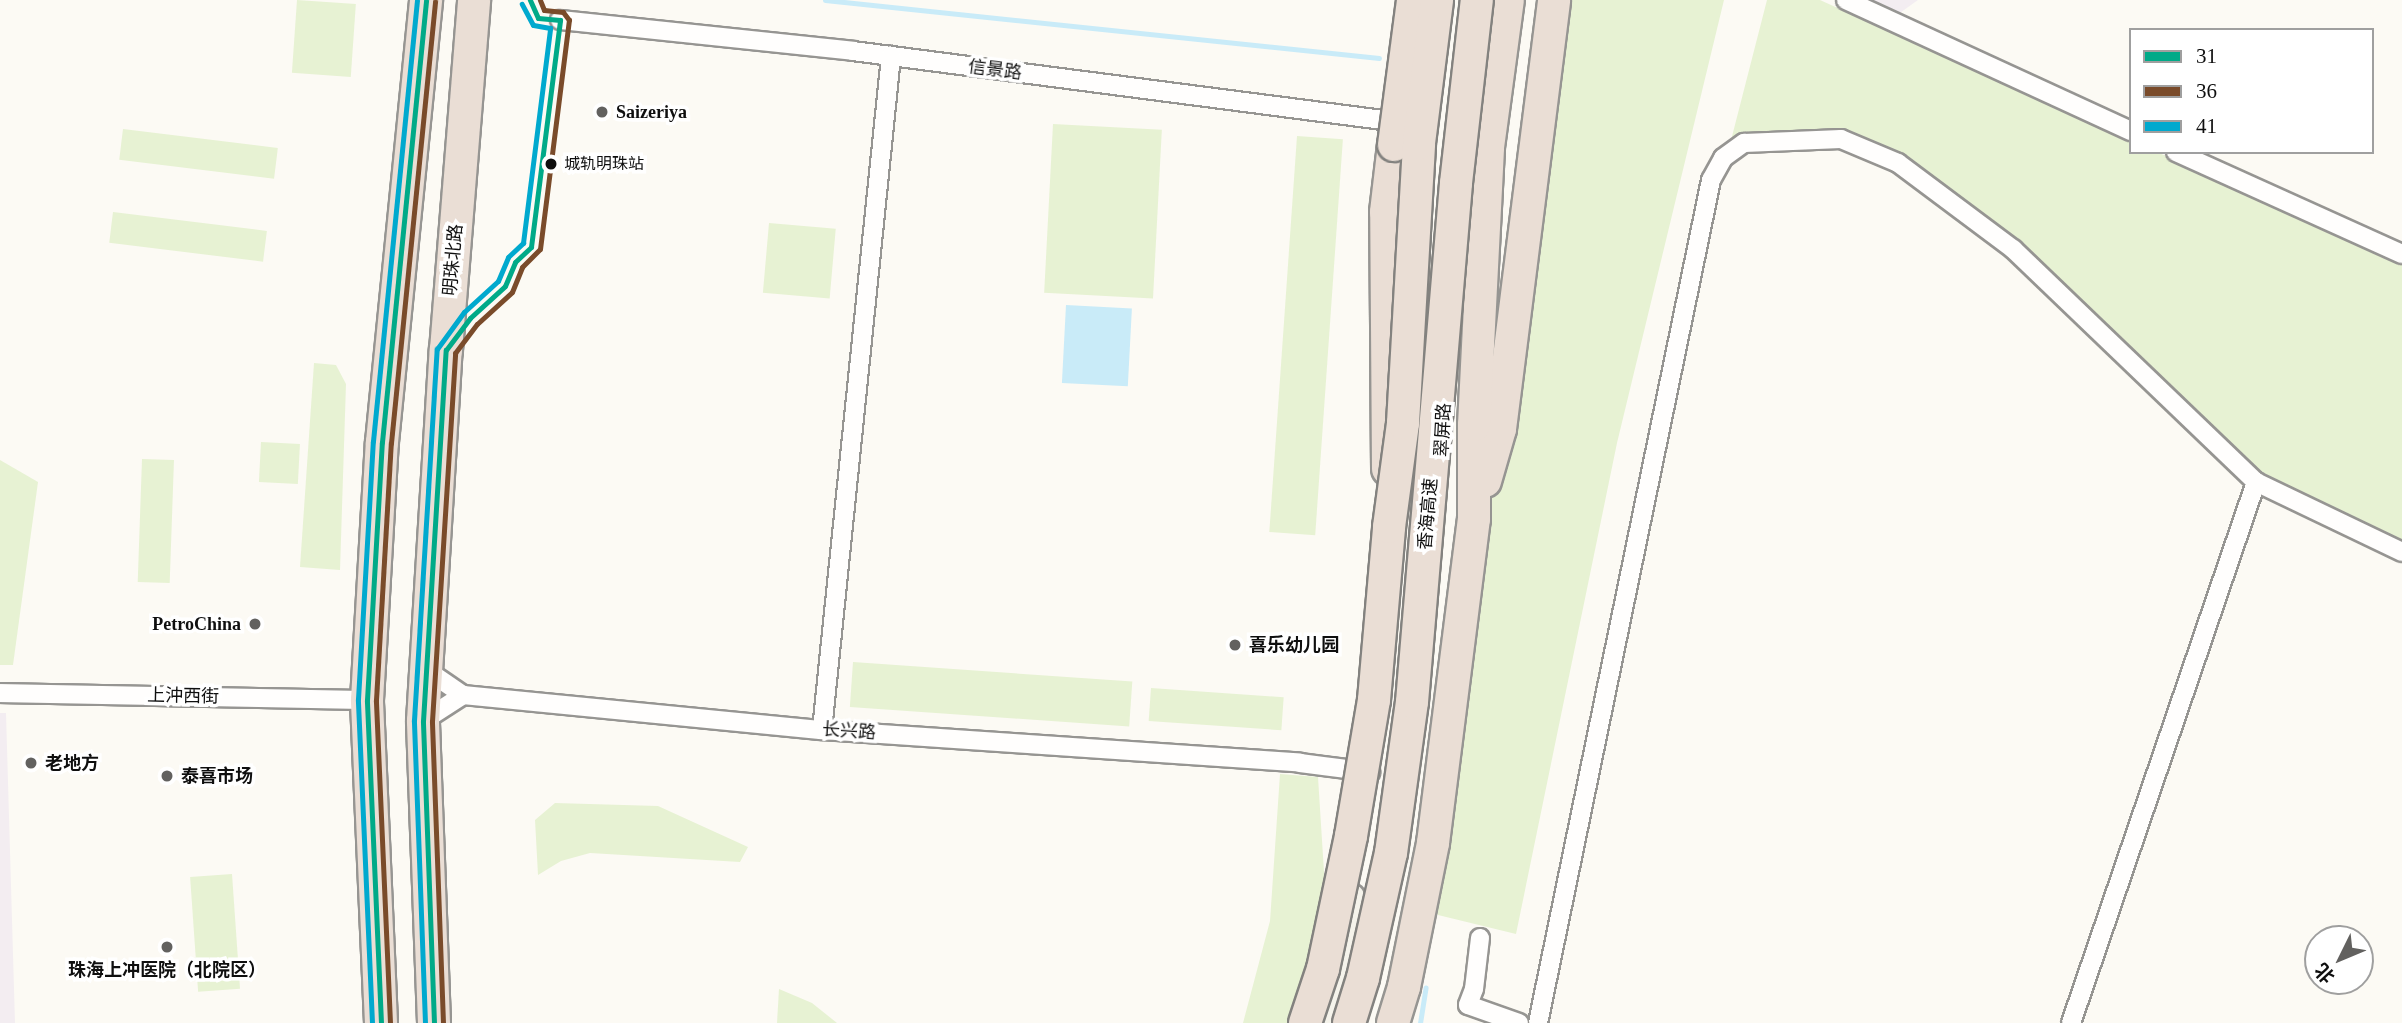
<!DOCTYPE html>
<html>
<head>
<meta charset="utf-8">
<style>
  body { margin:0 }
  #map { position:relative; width:2402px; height:1023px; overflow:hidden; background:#fcfaf4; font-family:"Times New Roman","Noto Sans SC",serif }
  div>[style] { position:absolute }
  .industrial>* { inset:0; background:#f3edf1 }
  .green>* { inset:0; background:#e7f2d3; transform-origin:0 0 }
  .water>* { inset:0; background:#c9ebf8; transform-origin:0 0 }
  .stream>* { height:5px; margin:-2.5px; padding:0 2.5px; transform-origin:2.5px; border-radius:2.5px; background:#c9ebf8 }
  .roads { filter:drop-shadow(2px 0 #969592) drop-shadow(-2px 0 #969592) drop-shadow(0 2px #969592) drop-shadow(0 -2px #969592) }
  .street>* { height:18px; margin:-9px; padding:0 9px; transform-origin:9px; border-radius:9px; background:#fffefd }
  .secondary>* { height:24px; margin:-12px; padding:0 12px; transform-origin:12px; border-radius:12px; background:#f5f3eb }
  .highway>* { height:32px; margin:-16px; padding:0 16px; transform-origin:16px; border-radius:16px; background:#eaded5 }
  .bridges { filter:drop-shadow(2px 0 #83827f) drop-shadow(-2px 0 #83827f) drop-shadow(0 2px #83827f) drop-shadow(0 -2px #83827f) }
  .highway-bridge>* { height:32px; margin:-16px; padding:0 16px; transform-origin:16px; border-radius:16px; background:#eaded5 }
  .bus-1>* { height:5px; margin:-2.5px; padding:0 2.5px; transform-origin:2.5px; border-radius:2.5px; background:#0a8 }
  .bus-2>* { height:5px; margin:-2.5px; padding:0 2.5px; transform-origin:2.5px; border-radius:2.5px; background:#7a4b2a }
  .bus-3>* { height:5px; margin:-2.5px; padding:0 2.5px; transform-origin:2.5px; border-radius:2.5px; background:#00a9ce }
  .dots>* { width:19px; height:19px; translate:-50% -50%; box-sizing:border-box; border:4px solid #fff; border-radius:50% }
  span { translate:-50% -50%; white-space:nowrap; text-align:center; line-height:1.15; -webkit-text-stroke:7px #fff; paint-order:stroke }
  .bus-label { font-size:16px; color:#0f0f0f }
  .left { translate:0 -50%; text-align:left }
  .street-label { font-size:18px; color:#0f0f0f }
  .poi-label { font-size:18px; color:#0f0f0f; font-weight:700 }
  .right { translate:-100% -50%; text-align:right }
  .legend { position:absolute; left:2129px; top:28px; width:245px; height:126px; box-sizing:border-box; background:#fff; border:2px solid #9f9f9f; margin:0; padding:9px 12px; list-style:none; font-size:21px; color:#0f0f0f }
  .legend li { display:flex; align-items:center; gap:14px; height:35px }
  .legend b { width:35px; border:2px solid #9f9f9f }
  .north { position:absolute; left:2304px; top:925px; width:70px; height:70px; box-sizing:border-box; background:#fff; border:2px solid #9f9f9f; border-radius:50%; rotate:227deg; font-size:19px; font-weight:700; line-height:28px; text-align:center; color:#0f0f0f }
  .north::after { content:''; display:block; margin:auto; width:24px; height:32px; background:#62615f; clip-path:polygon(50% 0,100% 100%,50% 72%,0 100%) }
</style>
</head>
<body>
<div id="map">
  <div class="industrial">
    <div style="clip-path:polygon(1867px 0,1918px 0,1897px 15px)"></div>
    <div style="clip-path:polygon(0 713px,6px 713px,15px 1023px,0 1023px)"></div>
  </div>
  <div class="green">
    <div style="left:297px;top:0;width:59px;height:73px;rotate:4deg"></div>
    <div style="clip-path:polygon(1566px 0,1724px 0,1617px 443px,1516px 934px,1438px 915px,1431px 907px,1527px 195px)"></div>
    <div style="clip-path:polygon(1767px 0,1820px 0,2131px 141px,2131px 152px,2157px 152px,2402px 263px,2402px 546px,2261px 475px,2019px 242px,1902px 157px,1843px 130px,1744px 135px,1728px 152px)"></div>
    <div style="left:1053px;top:124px;width:109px;height:169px;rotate:3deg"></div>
    <div style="left:123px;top:129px;width:156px;height:31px;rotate:7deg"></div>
    <div style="left:1297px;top:136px;width:46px;height:397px;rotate:4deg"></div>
    <div style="left:113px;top:212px;width:155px;height:31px;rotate:7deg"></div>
    <div style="left:769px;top:223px;width:67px;height:70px;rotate:5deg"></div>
    <div style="clip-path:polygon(314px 363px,336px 365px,346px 384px,340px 570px,300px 567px)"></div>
    <div style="left:261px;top:442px;width:39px;height:40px;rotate:3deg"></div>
    <div style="left:142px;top:459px;width:32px;height:123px;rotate:2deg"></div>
    <div style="clip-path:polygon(0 460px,38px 482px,13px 665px,0 665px)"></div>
    <div style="left:853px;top:662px;width:280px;height:45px;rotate:4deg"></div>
    <div style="left:1151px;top:688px;width:133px;height:33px;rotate:4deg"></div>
    <div style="clip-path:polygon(1280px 774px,1318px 777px,1329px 951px,1306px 1023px,1243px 1023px,1270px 921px)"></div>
    <div style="clip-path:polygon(555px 803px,658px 806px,748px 847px,740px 862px,590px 853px,561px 861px,538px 875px,535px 820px)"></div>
    <div style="left:232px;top:874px;width:115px;height:42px;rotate:86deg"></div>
    <div style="clip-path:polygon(779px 989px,812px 1003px,837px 1023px,777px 1023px)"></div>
  </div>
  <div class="water">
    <div style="left:1066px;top:305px;width:66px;height:78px;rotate:3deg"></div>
  </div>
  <div class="stream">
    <div style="left:825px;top:0;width:557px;rotate:5.98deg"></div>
    <div style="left:1420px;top:1023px;width:36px;rotate:-81deg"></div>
  </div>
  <div class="roads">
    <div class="street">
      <div style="left:1846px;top:0;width:314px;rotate:24.7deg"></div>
      <div style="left:560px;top:20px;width:295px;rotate:6deg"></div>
      <div style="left:853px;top:51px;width:558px;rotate:7.42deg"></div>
      <div style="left:2176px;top:152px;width:248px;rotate:24.3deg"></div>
      <div style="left:425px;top:669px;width:46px;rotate:34.4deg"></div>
      <div style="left:463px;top:695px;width:361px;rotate:5.6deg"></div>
      <div style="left:822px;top:730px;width:479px;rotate:3.9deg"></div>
      <div style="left:1300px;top:763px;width:71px;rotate:7.3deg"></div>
      <div style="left:0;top:693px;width:367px;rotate:1.1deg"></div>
      <div style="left:423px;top:721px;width:48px;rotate:-33deg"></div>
      <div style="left:822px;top:730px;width:678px;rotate:-84.15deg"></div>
      <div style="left:1480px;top:938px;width:51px;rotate:96.7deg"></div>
      <div style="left:1474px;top:989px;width:17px;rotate:111deg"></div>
      <div style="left:1468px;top:1005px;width:54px;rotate:19.4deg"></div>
      <div style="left:1538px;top:1023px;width:861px;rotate:-78.4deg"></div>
      <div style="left:1711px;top:180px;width:25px;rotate:-61deg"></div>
      <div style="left:1723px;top:158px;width:26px;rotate:-36deg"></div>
      <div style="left:1744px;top:143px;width:97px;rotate:-2.4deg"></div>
      <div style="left:1841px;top:139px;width:62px;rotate:22.8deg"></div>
      <div style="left:1898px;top:163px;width:144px;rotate:36.8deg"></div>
      <div style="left:2013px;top:249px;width:337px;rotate:43.8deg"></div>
      <div style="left:2256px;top:482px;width:162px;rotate:25.6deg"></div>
      <div style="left:2071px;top:1023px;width:572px;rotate:-71.12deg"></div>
    </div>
    <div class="secondary">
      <div style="left:1328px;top:1023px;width:70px;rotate:-76.8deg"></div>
      <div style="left:1344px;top:955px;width:59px;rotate:-82.1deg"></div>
    </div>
    <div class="highway">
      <div style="left:1388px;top:469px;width:257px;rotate:-90.4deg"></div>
      <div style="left:1386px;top:212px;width:67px;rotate:-83.2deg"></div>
      <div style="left:1485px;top:481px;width:54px;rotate:-73.9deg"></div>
      <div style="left:1500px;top:429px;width:432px;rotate:-82.8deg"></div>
      <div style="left:381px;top:1023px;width:323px;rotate:-92.5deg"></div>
      <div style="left:367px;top:700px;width:258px;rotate:-86.7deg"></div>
      <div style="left:382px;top:442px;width:444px;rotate:-84.3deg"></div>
      <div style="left:434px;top:1023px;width:302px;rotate:-92.1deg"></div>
      <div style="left:423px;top:721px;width:372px;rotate:-86.5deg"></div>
      <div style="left:446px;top:350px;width:351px;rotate:-85.4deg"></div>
      <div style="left:1393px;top:1023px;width:38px;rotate:-73deg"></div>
      <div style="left:1404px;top:987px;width:147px;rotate:-78.6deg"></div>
      <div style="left:1433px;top:843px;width:327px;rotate:-82.8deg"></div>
      <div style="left:1474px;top:519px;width:94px;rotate:-90deg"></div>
      <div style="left:1474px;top:425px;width:278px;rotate:-87.1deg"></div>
      <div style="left:1488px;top:147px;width:148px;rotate:-82.3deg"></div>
    </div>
  </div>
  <div class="bridges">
    <div class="highway-bridge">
      <div style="left:1394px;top:145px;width:146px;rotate:-82.5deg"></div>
      <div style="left:1305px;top:1023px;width:57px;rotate:-71.6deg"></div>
      <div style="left:1323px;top:969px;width:136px;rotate:-78.1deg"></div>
      <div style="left:1351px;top:836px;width:138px;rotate:-80.4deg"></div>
      <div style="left:1374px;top:700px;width:174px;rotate:-85deg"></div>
      <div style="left:1389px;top:527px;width:105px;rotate:-82.3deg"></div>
      <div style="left:1403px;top:423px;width:280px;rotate:-86.7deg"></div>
      <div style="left:1419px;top:143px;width:144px;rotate:-82.8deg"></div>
      <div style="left:1349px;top:1023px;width:47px;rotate:-72.7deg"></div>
      <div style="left:1363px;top:978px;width:128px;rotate:-77.4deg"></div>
      <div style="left:1391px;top:853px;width:152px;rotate:-82.1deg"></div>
      <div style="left:1412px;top:702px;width:521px;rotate:-85.15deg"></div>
      <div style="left:1456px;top:183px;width:184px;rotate:-83.5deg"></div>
    </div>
  </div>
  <div class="bus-1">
    <div style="left:381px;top:1023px;width:323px;rotate:-92.5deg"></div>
    <div style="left:367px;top:700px;width:258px;rotate:-86.7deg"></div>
    <div style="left:382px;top:442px;width:444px;rotate:-84.3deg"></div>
    <div style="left:434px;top:1023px;width:302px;rotate:-92.1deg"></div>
    <div style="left:423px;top:721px;width:372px;rotate:-86.5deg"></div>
    <div style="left:446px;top:350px;width:40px;rotate:-53deg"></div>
    <div style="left:470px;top:318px;width:47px;rotate:-42.4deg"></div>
    <div style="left:505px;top:286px;width:26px;rotate:-67deg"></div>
    <div style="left:515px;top:262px;width:22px;rotate:-43deg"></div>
    <div style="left:531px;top:247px;width:229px;rotate:-82.7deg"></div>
    <div style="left:560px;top:20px;width:22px;rotate:-175deg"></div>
    <div style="left:538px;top:18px;width:20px;rotate:-114deg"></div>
  </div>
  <div class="bus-2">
    <div style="left:390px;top:1023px;width:323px;rotate:-92.5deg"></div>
    <div style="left:376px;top:700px;width:257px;rotate:-86.7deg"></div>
    <div style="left:391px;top:443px;width:444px;rotate:-84.3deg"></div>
    <div style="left:443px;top:1023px;width:302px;rotate:-92.1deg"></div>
    <div style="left:432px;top:721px;width:369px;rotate:-86.4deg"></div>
    <div style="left:455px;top:353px;width:36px;rotate:-53deg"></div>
    <div style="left:477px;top:324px;width:47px;rotate:-42.4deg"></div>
    <div style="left:512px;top:292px;width:27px;rotate:-68deg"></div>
    <div style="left:522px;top:267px;width:25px;rotate:-45deg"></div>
    <div style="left:540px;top:249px;width:231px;rotate:-82.8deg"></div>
    <div style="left:569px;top:20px;width:10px;rotate:-127deg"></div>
    <div style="left:563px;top:12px;width:19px;rotate:-174deg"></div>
    <div style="left:544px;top:10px;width:11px;rotate:-112deg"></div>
  </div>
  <div class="bus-3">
    <div style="left:372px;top:1023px;width:324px;rotate:-92.5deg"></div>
    <div style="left:358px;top:699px;width:258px;rotate:-86.7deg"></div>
    <div style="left:373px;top:441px;width:443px;rotate:-84.3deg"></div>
    <div style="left:425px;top:1023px;width:303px;rotate:-92.1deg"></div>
    <div style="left:414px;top:720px;width:372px;rotate:-86.5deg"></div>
    <div style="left:437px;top:349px;width:46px;rotate:-53.9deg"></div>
    <div style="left:464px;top:312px;width:46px;rotate:-42.4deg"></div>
    <div style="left:498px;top:281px;width:26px;rotate:-67deg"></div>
    <div style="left:508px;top:257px;width:21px;rotate:-43deg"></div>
    <div style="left:523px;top:243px;width:217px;rotate:-82.8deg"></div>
    <div style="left:550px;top:28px;width:17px;rotate:-170deg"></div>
    <div style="left:533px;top:25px;width:24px;rotate:-118deg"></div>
  </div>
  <div class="dots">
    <div style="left:602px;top:112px;background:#62615f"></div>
    <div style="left:551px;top:164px;background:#0f0f0f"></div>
    <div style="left:255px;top:624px;background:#62615f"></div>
    <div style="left:1235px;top:645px;background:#62615f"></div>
    <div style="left:31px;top:763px;background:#62615f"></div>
    <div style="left:167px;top:776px;background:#62615f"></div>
    <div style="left:167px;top:947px;background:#62615f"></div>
  </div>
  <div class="bus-label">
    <span class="left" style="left:564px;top:164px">城轨明珠站</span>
  </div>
  <div class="street-label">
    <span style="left:995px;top:70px;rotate:7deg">信景路</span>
    <span style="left:453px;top:260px;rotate:-85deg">明珠北路</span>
    <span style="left:1443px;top:430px;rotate:-87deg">翠屏路</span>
    <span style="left:1428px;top:514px;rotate:-85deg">香海高速</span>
    <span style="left:183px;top:696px;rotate:1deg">上沖西街</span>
    <span style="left:849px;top:731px;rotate:4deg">长兴路</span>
  </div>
  <div class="poi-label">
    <span class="left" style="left:616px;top:112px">Saizeriya</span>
    <span class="right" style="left:241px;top:624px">PetroChina</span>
    <span class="left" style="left:1249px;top:645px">喜乐幼儿园</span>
    <span class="left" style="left:45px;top:763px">老地方</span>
    <span class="left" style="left:181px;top:776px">泰喜市场</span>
    <span style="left:167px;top:970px">珠海上冲医院（北院区）</span>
  </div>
  <ul class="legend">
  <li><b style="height:9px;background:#0a8"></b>31</li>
  <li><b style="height:9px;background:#7a4b2a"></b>36</li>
  <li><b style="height:9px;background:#00a9ce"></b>41</li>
  </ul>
  <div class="north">北</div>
</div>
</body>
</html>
